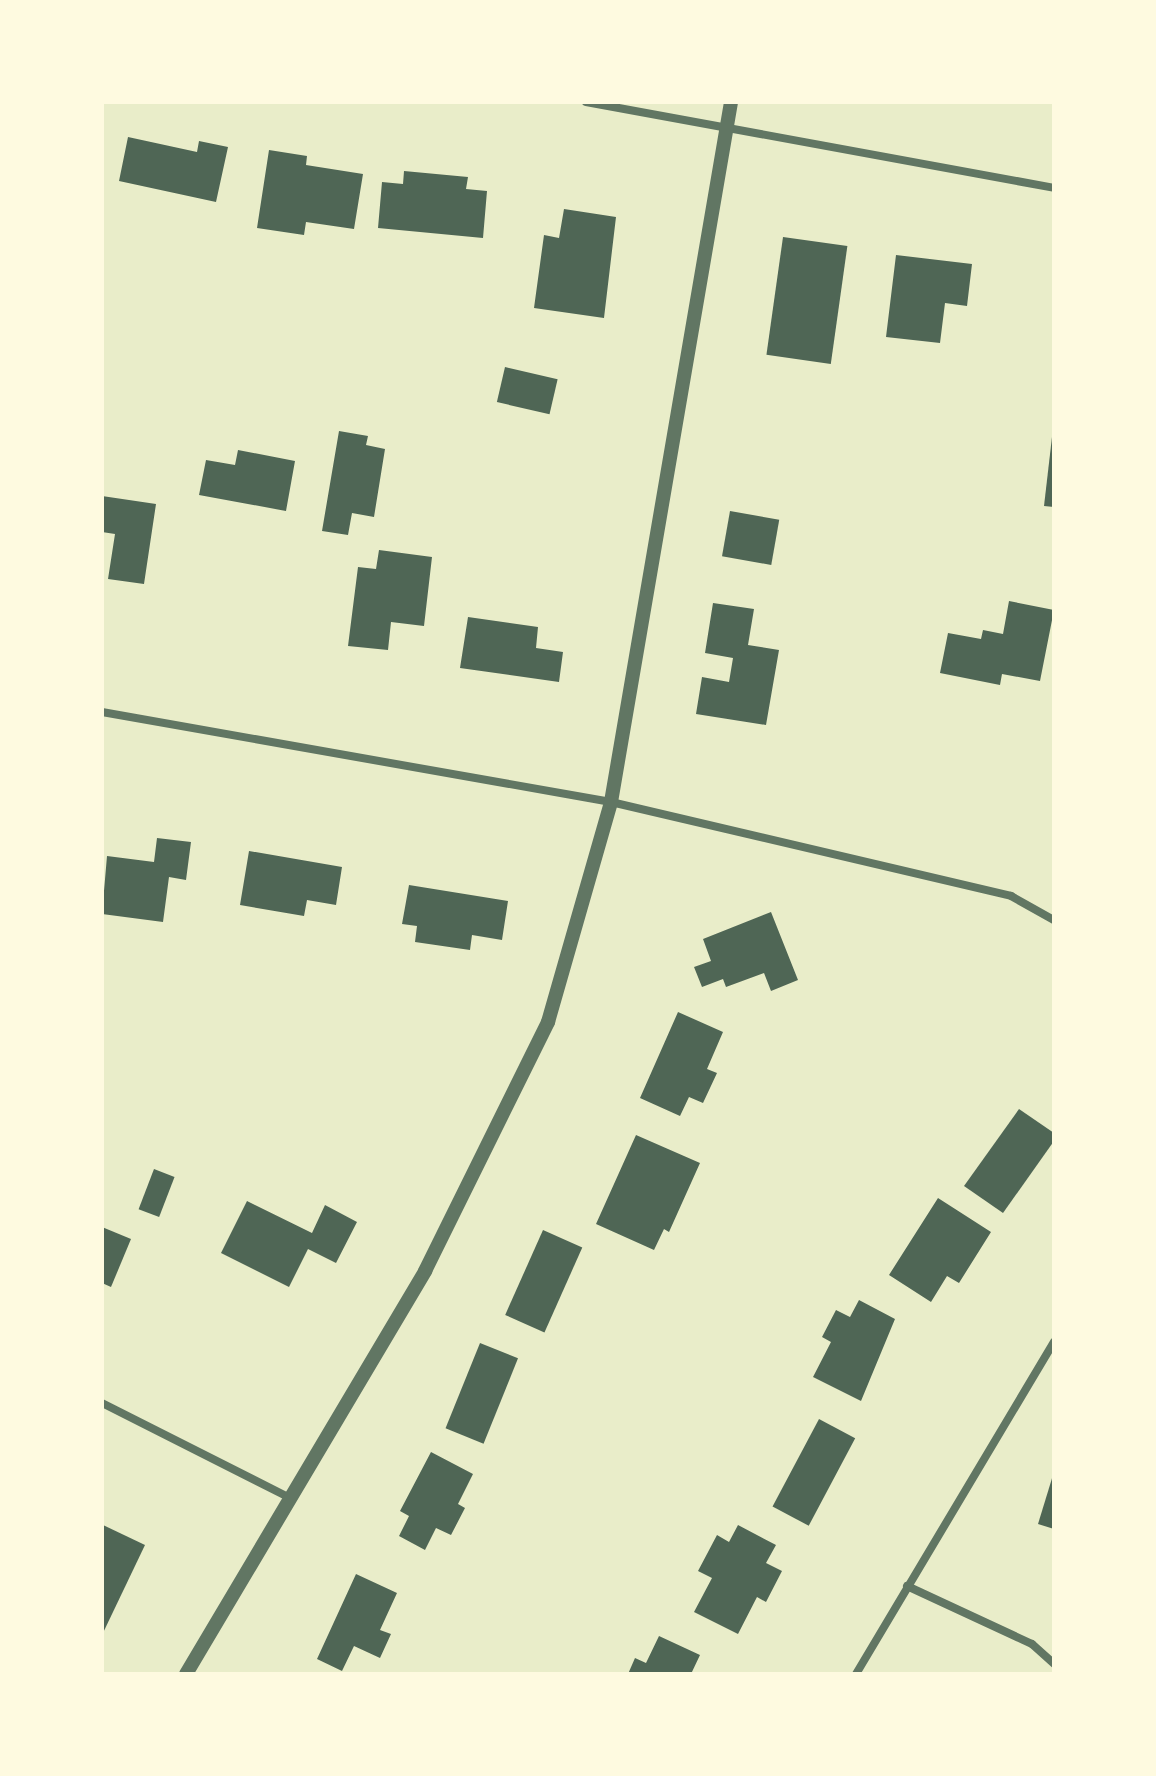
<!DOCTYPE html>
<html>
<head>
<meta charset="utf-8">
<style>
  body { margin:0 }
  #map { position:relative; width:1156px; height:1776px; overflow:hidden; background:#e9edc9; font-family:"Fira Sans Condensed",sans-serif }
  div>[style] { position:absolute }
  .building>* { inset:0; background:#4f6655; transform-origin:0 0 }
  .minor>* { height:8px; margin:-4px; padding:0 4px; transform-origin:4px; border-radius:4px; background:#617663 }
  .tertiary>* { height:14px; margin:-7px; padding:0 7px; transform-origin:7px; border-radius:7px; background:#617663 }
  span { translate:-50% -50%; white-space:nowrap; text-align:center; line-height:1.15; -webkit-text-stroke:7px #fefae0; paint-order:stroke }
  .frame { position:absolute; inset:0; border:104px solid #fefae0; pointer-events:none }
</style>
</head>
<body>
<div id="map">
  <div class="building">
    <div style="clip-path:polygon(128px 137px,197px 152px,199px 141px,228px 147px,216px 202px,119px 181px)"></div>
    <div style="clip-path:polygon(269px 150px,307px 156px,306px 165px,363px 174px,354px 229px,306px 222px,304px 235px,257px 228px)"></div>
    <div style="clip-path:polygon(404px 171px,468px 177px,466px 189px,487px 191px,483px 238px,378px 228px,382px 182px,403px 184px)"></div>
    <div style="clip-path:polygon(564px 209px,616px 217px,604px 318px,534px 308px,544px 235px,559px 238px)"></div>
    <div style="left:783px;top:237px;width:65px;height:119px;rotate:8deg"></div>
    <div style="clip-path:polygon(896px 255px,972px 264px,967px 306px,945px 303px,940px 343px,886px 337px)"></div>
    <div style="left:505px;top:367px;width:54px;height:36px;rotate:13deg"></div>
    <div style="clip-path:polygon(339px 431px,368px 436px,366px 445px,385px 449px,374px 517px,352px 513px,348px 535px,322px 531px)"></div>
    <div style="clip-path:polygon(1052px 437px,1054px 437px,1054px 507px,1044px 506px)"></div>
    <div style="clip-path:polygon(238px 450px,295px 461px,286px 511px,199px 495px,206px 460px,235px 465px)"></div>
    <div style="clip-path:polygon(102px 496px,156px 504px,144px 584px,108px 579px,115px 534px,102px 532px)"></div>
    <div style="left:730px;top:511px;width:50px;height:46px;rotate:10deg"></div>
    <div style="clip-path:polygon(379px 550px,432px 557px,424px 626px,391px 622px,388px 650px,348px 646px,358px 567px,376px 569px)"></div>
    <div style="clip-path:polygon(1009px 601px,1054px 610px,1040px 681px,1002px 674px,1000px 685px,940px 673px,948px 633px,981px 639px,983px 630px,1003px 634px)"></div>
    <div style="clip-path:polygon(713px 603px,754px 609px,748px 645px,779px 650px,766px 725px,696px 714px,702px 677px,729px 682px,733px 658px,705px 653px)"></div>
    <div style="clip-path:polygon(468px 617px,538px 627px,536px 648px,563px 652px,559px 682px,460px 668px)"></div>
    <div style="clip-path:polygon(157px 838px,191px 842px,186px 880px,169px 877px,163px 922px,102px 914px,107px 856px,154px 862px)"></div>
    <div style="clip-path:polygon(249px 851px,342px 867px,336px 905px,307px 900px,304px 916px,240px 905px)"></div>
    <div style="clip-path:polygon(409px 885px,508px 901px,502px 940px,472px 935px,470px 950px,415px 942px,417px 926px,402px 924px)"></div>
    <div style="clip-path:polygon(771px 912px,798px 980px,771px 991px,764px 973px,726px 987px,723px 979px,702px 987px,694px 967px,711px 961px,703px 939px)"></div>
    <div style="clip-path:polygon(678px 1012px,723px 1032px,707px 1069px,717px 1073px,703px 1103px,689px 1097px,680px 1116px,640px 1098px)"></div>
    <div style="clip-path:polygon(1019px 1109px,1054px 1133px,1054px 1141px,1003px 1213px,964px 1186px)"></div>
    <div style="clip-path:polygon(636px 1135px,700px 1163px,669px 1232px,664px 1229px,654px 1250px,596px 1224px)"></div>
    <div style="left:154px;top:1169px;width:22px;height:43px;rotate:21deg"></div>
    <div style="clip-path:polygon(938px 1198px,991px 1232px,959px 1283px,947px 1276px,931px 1302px,889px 1275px)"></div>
    <div style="clip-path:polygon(247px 1201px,312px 1233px,325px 1205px,357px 1222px,336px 1263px,308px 1249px,289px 1287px,221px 1253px)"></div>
    <div style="clip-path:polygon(102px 1227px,131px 1239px,111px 1287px,102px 1283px)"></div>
    <div style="left:543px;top:1230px;width:43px;height:93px;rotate:24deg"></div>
    <div style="clip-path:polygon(859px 1300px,895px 1319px,861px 1401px,813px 1377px,831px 1342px,822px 1337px,836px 1310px,850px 1317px)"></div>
    <div style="left:480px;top:1343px;width:41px;height:92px;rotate:22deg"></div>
    <div style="left:819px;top:1419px;width:41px;height:99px;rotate:28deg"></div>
    <div style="clip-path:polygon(431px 1452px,473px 1474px,458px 1504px,465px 1508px,451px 1535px,436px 1528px,425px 1550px,399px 1536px,409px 1516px,400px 1511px)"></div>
    <div style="clip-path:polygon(1053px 1475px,1054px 1475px,1054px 1529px,1038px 1524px)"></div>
    <div style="clip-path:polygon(103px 1525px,145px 1545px,102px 1635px,102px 1528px)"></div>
    <div style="clip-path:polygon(738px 1525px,776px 1545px,766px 1563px,782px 1571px,766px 1602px,757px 1597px,738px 1634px,694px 1612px,712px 1578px,698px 1571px,717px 1535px,729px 1542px)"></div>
    <div style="clip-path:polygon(356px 1574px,397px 1593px,380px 1630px,391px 1634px,380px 1658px,354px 1646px,342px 1671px,317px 1659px)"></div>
    <div style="clip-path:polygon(659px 1636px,700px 1655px,691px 1674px,628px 1674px,635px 1658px,646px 1663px)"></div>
  </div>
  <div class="minor">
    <div style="left:586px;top:102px;width:476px;rotate:10.4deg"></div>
    <div style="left:102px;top:712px;width:517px;rotate:10.03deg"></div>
    <div style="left:611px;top:802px;width:411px;rotate:13.2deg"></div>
    <div style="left:1011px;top:896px;width:49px;rotate:29.2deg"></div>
    <div style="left:102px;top:1403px;width:208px;rotate:26.8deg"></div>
    <div style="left:907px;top:1586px;width:138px;rotate:24.9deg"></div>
    <div style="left:1032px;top:1644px;width:30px;rotate:42deg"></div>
    <div style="left:856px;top:1674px;width:387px;rotate:-59.2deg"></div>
  </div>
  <div class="tertiary">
    <div style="left:186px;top:1674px;width:469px;rotate:-59.3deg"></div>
    <div style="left:425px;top:1271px;width:278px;rotate:-63.7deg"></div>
    <div style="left:548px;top:1022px;width:229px;rotate:-74deg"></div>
    <div style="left:611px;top:802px;width:710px;rotate:-80.27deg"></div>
  </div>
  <div class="frame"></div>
</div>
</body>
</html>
